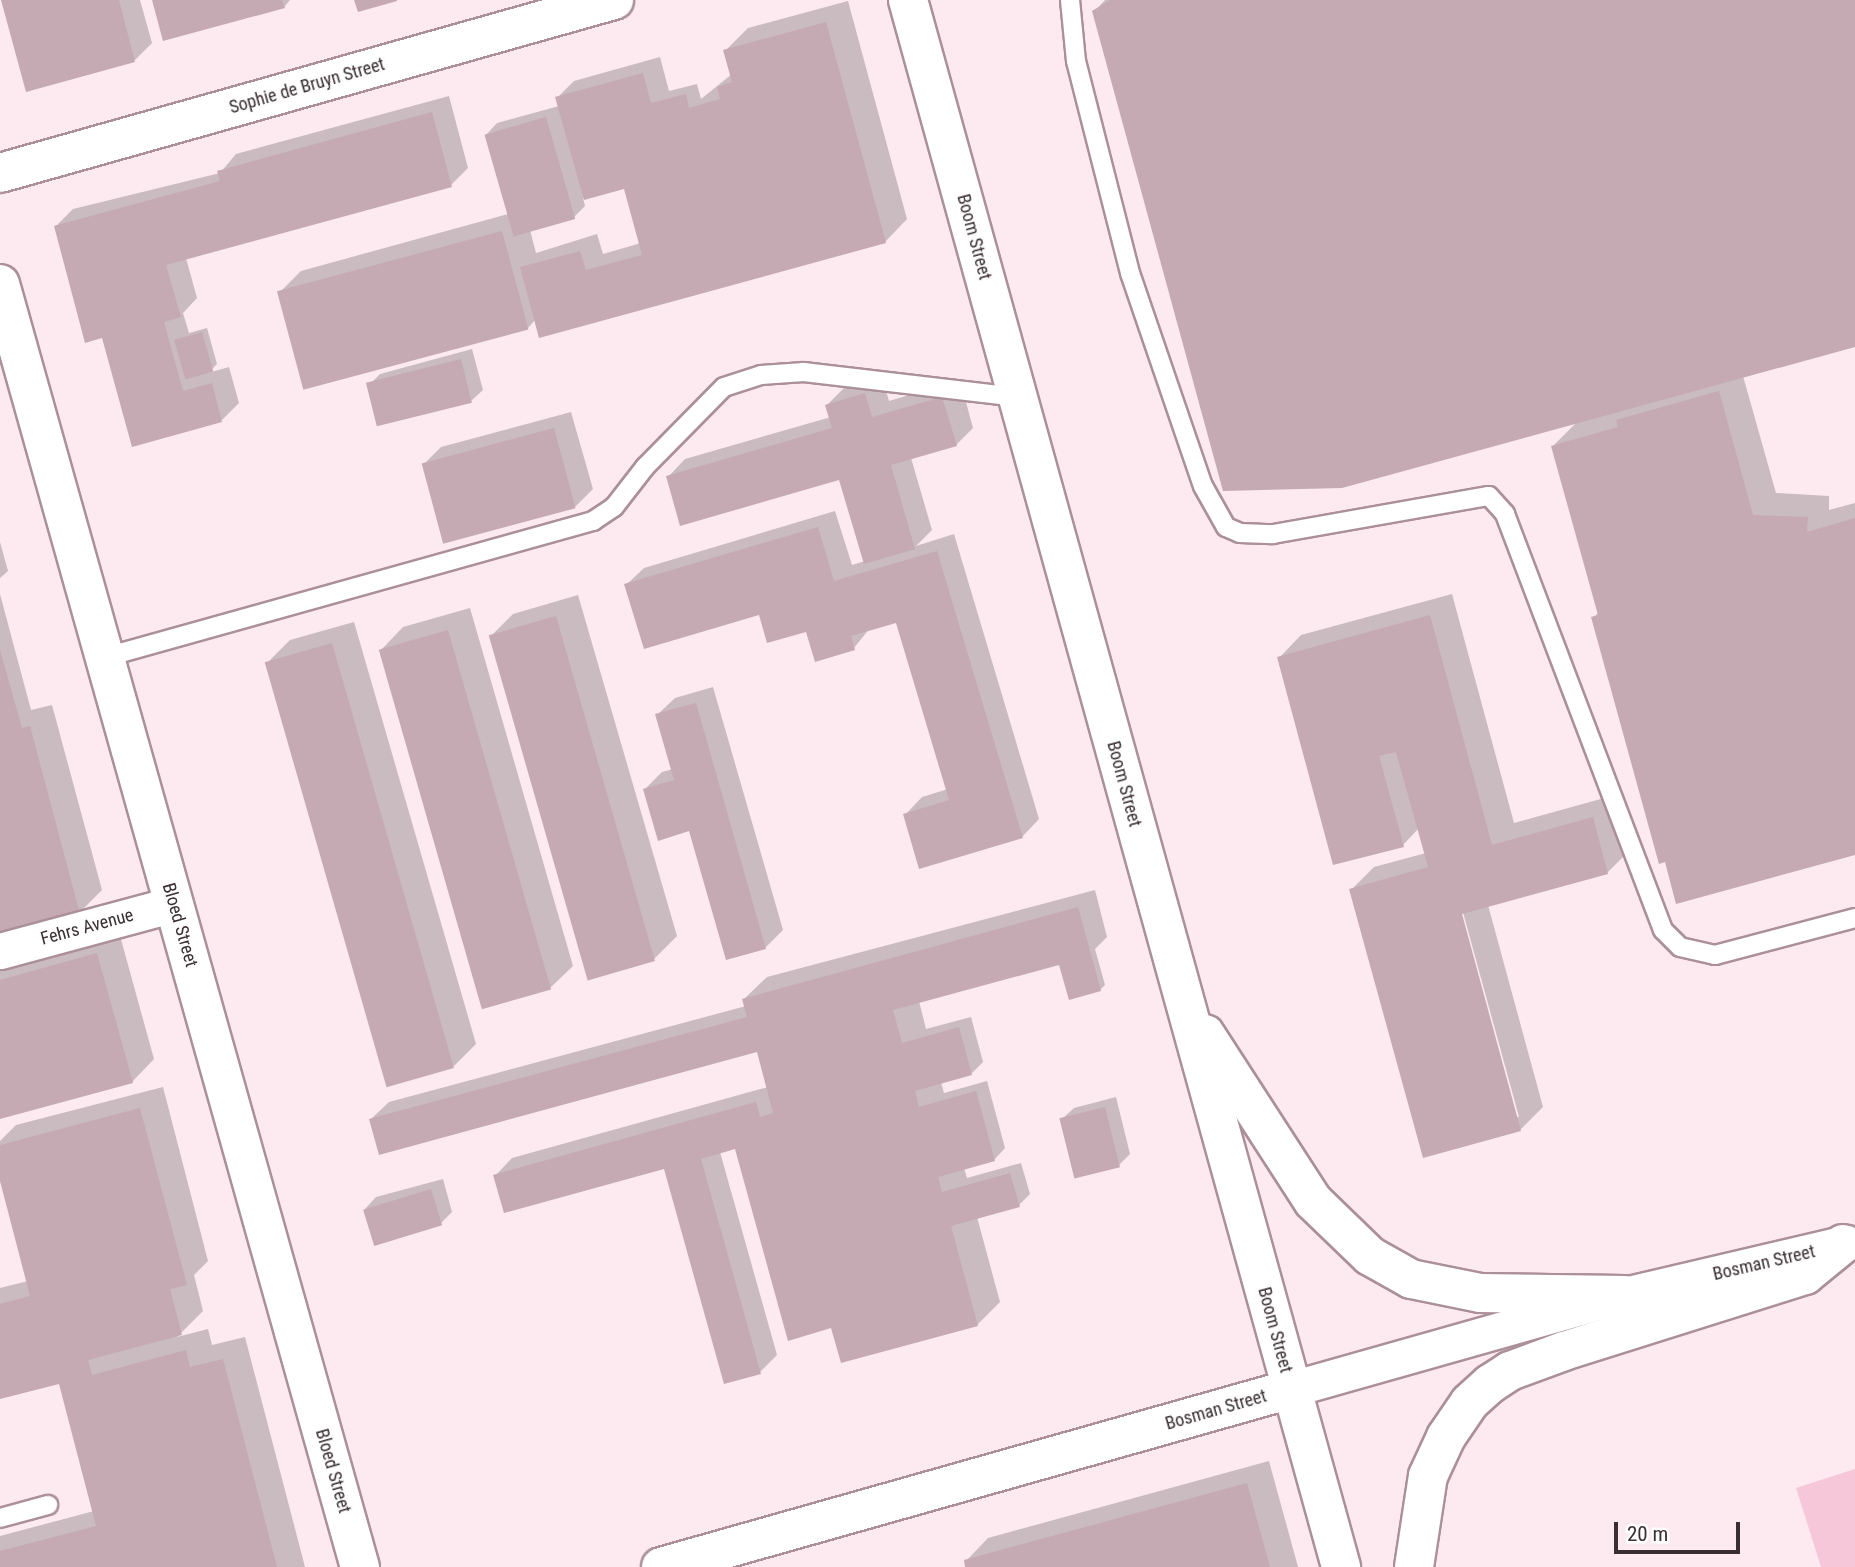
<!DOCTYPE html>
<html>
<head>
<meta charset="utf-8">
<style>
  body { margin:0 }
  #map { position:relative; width:1855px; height:1567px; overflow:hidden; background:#fceaf0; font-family:"Roboto Condensed",sans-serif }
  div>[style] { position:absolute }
  .green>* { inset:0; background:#f5c7d8 }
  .shadow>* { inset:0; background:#0003 }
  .building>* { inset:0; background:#c5a9b3; transform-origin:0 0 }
  .roads { filter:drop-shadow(2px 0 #ab9099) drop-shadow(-2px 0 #ab9099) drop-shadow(0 2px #ab9099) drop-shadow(0 -2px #ab9099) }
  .lane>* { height:18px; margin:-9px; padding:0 9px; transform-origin:9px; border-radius:9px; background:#fff }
  .street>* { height:35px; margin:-17.5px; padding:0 17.5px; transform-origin:17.5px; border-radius:17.5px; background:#fff }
  .secondary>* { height:38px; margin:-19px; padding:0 19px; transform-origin:19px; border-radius:19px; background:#fff }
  span { translate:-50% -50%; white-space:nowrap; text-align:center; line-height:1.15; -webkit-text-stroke:5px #fdfdfd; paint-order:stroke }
  .street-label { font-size:18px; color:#392e32 }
  .scale { position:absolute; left:1614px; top:1522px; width:126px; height:32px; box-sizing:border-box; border:4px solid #392e32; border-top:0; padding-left:9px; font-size:21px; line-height:24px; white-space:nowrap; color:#392e32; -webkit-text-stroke:5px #fdfdfd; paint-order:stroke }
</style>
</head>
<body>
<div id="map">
  <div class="green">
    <div style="clip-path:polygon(1855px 1469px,1855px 1567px,1821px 1567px,1796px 1488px)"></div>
  </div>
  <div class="shadow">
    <div style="clip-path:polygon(3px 0,140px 0,152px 43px,135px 60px,28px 90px)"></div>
    <div style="clip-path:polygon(154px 0,290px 0,284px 7px)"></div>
    <div style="clip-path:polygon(1105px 0,1855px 0,1855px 345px,1743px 376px,1776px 493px,1829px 496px,1829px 510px,1855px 503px,1855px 853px,1593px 618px,1599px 612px,1553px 446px,1578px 421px,1094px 12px)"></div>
    <div style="clip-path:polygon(evenodd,848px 1px,907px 219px,885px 242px,536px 319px,528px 328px,279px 293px,301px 271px,508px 214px,486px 135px,497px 123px,559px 106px,557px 98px,574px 81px,660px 57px,669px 91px,697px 84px,701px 99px,732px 74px,725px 51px,748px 28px,848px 1px,625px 187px,641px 243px,603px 254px,597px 234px,536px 253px,530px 230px,574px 217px,585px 206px,583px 198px,625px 187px)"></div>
    <div style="clip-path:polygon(449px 96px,468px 168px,451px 185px,186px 258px,197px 298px,183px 313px,189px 333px,207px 328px,217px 364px,208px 373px,229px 367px,239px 403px,222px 420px,133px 445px,103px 336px,56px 226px,73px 209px,220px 173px,236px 154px)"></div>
    <div style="clip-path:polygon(472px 349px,483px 390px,471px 401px,368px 386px,380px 374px)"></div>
    <div style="clip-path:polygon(882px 377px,889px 401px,960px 380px,973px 428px,956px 445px,911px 458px,932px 530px,916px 546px,954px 534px,1039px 819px,1022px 837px,905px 815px,922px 797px,948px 789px,897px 621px,870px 628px,854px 648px,760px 613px,626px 585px,644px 568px,835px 511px,852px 565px,865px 561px,841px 478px,668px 477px,685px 459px,831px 417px,827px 405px,844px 388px)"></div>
    <div style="clip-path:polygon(571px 412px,593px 489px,575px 507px,424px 464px,441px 447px)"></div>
    <div style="clip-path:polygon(0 542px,8px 571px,0 578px)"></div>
    <div style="clip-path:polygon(0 594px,31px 710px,52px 705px,102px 890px,79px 913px,0 934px)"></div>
    <div style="clip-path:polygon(evenodd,1452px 594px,1514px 823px,1615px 795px,1630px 850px,1607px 873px,1488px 905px,1543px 1107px,1520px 1130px,1351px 890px,1374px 867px,1426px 853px,1419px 828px,1403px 845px,1279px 658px,1301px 635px,1452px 594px,1461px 905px,1519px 1117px,1516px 1117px,1458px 906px,1461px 905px)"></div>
    <div style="clip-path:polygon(578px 595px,677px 936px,654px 959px,491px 636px,513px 614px)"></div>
    <div style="clip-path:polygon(470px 608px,573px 966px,550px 988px,381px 650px,403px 627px)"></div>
    <div style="clip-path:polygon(354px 622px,476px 1044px,453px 1067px,267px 663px,290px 640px)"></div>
    <div style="clip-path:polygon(713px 687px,783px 930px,765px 948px,690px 829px,645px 789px,662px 772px,673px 769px,657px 715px,675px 698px)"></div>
    <div style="clip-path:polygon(1095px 890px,1107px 937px,1095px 949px,1105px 985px,1100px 990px,1065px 961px,919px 1001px,926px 1029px,971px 1017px,983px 1062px,971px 1074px,941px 1082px,944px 1093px,987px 1081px,1005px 1148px,994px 1160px,964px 1168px,967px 1178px,1021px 1163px,1030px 1194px,1019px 1205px,977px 1217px,1000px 1302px,977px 1325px,832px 1325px,737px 1147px,720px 1152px,777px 1355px,760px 1372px,665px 1167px,495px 1176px,512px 1158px,768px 1087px,758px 1050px,371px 1119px,389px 1102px,746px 1006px,744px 999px,767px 977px)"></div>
    <div style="clip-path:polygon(119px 932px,154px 1059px,132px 1082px,0 1117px,0 965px)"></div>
    <div style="clip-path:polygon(163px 1087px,208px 1261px,194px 1275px,203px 1311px,177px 1337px,208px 1329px,212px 1345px,245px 1337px,305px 1567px,0 1567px,0 1536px,94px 1511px,61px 1382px,0 1398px,0 1288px,28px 1281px,0 1174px,0 1141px,16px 1125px)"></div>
    <div style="clip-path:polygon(1116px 1097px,1130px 1154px,1119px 1165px,1062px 1119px,1074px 1108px)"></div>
    <div style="clip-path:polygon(443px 1179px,452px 1212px,441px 1223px,365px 1209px,376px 1197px)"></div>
    <div style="clip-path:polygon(1269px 1461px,1298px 1567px,967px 1567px,966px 1561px,988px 1538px)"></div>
  </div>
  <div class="building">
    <div style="clip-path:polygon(1px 0,119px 0,135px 62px,26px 92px)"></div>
    <div style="clip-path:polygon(152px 0,282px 0,285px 8px,163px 41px)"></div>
    <div style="clip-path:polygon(354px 0,397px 0,397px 1px,358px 12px)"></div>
    <div style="clip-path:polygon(1110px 0,1855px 0,1855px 347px,1342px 488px,1223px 491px,1092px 11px)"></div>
    <div style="clip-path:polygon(826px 22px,886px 243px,539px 338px,520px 267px,580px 251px,586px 270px,642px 255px,624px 189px,584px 200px,555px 97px,643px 73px,651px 103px,686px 94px,689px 108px,720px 99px,717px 87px,732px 82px,723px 50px)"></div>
    <div style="clip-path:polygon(432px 112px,452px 187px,166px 265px,181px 317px,164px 322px,183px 391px,212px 383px,222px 422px,132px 447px,102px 338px,85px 343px,54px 226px,220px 181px,217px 171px)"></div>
    <div style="left:546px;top:117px;width:106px;height:64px;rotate:74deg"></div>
    <div style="left:502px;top:231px;width:102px;height:233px;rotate:75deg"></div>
    <div style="left:202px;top:332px;width:41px;height:29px;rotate:74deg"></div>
    <div style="left:461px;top:359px;width:45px;height:98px;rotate:76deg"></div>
    <div style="clip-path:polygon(1719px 391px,1753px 515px,1808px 517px,1807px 532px,1855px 518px,1855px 855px,1676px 904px,1665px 862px,1659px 864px,1591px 617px,1598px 615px,1551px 446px,1618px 427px,1616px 420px)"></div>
    <div style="clip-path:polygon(865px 393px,872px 417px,942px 397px,957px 446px,891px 465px,915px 549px,864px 564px,839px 480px,680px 526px,666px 476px,832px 428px,825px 405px)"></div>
    <div style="left:554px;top:428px;width:83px;height:137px;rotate:75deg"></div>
    <div style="clip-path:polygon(818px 527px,834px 581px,937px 551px,1023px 838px,919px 869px,903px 814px,949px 800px,896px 623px,851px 636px,855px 650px,815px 662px,806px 632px,767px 643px,759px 615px,644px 649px,624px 584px)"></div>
    <div style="clip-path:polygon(1430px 615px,1492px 845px,1593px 817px,1608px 874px,1462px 914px,1521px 1131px,1423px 1158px,1349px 889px,1428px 867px,1396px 752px,1379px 756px,1404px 847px,1333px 865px,1277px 657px)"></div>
    <div style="left:556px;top:616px;width:359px;height:70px;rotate:74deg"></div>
    <div style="left:448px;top:630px;width:374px;height:72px;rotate:74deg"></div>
    <div style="left:332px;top:643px;width:442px;height:70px;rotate:74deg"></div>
    <div style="clip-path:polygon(0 650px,22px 728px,30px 726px,80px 914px,0 936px)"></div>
    <div style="clip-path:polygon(696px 703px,766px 949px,726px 960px,689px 831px,658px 841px,643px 789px,674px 780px,655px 714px)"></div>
    <div style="clip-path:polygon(1078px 907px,1101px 991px,1069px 1000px,1059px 965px,893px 1010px,902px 1043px,959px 1027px,972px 1075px,915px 1091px,919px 1107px,976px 1091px,995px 1161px,938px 1177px,942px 1192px,1010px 1173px,1020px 1207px,951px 1226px,978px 1326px,841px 1363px,831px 1328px,788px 1341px,735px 1149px,701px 1159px,761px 1374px,724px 1384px,664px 1169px,504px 1213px,493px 1175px,756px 1102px,760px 1117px,773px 1113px,757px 1052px,379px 1155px,369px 1119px,747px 1017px,742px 999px)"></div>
    <div style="clip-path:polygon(97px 953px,133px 1083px,0 1119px,0 980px)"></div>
    <div style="left:1105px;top:1107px;width:62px;height:47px;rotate:76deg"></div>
    <div style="clip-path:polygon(140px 1108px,187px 1285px,170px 1289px,182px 1335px,88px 1360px,92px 1375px,186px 1350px,190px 1367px,223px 1359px,277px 1567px,0 1567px,0 1551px,96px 1526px,59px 1384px,0 1399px,0 1304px,30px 1296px,0 1181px,0 1145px)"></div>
    <div style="left:431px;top:1189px;width:38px;height:71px;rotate:73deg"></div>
    <div style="clip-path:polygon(1247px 1483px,1270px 1567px,965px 1567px,964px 1560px)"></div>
  </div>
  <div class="roads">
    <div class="lane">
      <div style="left:1070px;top:0;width:61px;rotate:84.4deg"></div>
      <div style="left:1076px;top:61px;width:219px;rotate:75.7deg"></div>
      <div style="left:1130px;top:273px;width:225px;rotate:71.1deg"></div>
      <div style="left:1203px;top:486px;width:47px;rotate:60.7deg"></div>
      <div style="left:1226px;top:527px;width:15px;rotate:23deg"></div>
      <div style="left:1240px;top:533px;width:33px;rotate:2deg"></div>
      <div style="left:1273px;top:534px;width:219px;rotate:-10deg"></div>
      <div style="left:1489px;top:496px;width:24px;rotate:48deg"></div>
      <div style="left:1505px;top:514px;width:445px;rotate:69.2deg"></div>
      <div style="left:1663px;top:930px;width:24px;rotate:45deg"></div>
      <div style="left:1680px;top:947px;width:36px;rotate:13deg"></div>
      <div style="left:1715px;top:955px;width:145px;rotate:-14.8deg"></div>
      <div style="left:106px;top:657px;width:506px;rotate:-15.6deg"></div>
      <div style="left:593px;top:521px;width:25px;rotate:-34deg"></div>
      <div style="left:614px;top:507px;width:51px;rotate:-52.2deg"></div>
      <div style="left:645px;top:467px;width:112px;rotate:-45.4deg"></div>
      <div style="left:724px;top:387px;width:39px;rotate:-18deg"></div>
      <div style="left:761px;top:375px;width:43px;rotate:-4deg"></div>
      <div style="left:804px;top:372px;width:215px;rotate:6.7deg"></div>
      <div style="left:0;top:1518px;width:50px;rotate:-15.2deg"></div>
    </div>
    <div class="street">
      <div style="left:0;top:951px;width:180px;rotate:-15.1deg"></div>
      <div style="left:1291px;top:1389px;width:346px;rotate:-15.8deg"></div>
      <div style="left:1624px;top:1295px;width:228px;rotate:-13.2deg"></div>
    </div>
    <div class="secondary">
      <div style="left:908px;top:0;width:1626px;rotate:74.55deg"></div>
      <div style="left:0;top:173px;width:638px;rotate:-15.74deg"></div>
      <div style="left:0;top:284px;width:1333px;rotate:74.33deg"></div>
      <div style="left:1205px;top:1034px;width:199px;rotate:57.1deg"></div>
      <div style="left:1313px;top:1201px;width:79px;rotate:44deg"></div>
      <div style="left:1370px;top:1256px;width:47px;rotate:29.3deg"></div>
      <div style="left:1411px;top:1279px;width:70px;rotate:11.5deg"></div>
      <div style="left:1480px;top:1293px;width:144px;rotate:0.8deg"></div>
      <div style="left:661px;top:1567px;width:655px;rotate:-15.78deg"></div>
      <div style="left:1414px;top:1567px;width:92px;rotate:-81.3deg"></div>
      <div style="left:1428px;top:1476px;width:43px;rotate:-65.2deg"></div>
      <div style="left:1446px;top:1437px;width:42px;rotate:-55.6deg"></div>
      <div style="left:1470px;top:1402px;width:27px;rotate:-42deg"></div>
      <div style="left:1490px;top:1384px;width:24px;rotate:-33deg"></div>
      <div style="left:1510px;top:1371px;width:58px;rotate:-20.3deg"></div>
      <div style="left:1564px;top:1351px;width:253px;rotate:-17.5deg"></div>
      <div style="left:1805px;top:1275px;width:49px;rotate:-39.2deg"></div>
    </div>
  </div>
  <div class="street-label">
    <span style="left:307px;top:86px;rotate:-16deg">Sophie de Bruyn Street</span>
    <span style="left:974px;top:237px;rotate:75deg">Boom Street</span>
    <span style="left:1124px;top:784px;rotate:75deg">Boom Street</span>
    <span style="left:180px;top:925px;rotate:74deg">Bloed Street</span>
    <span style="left:87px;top:927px;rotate:-15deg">Fehrs Avenue</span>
    <span style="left:1764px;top:1263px;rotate:-13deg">Bosman Street</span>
    <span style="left:1275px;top:1330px;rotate:75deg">Boom Street</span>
    <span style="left:1216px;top:1410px;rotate:-16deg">Bosman Street</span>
    <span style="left:333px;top:1471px;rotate:74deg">Bloed Street</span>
  </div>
  <div class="scale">20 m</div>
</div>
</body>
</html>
